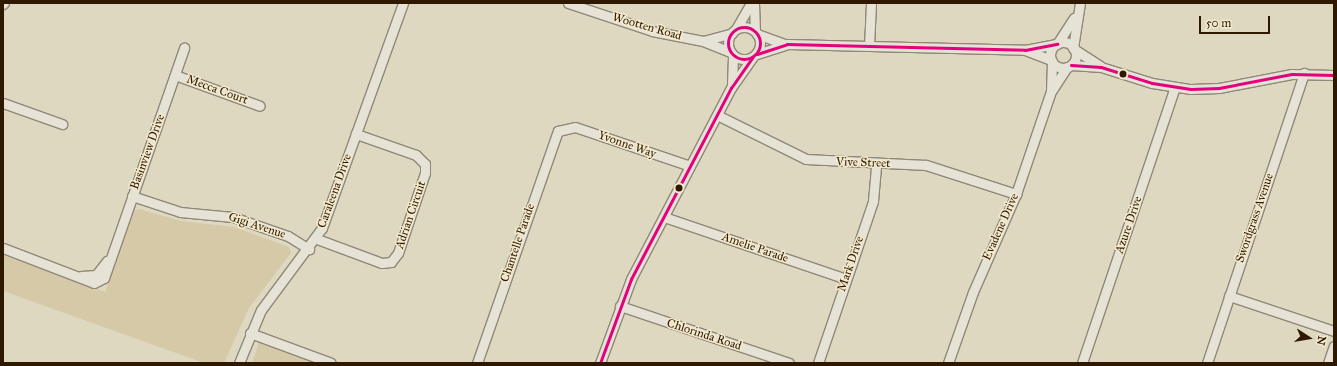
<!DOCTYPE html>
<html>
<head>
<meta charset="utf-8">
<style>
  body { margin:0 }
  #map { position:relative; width:1337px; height:366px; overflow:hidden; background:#dfd8c0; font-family:"IM FELL Great Primer",serif }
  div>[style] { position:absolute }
  .green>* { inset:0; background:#d5c9a8 }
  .roads { filter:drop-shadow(1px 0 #8f8878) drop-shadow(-1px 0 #8f8878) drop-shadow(0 1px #8f8878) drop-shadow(0 -1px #8f8878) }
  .minor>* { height:9px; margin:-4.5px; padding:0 4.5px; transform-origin:4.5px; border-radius:4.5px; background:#e6e2d6 }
  .minor>.ring { margin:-4.5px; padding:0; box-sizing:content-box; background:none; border:9px solid #e6e2d6; border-radius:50% }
  .bus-1>* { height:3px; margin:-1.5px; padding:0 1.5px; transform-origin:1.5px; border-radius:1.5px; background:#e5007d }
  .bus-1>.ring { margin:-1.5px; padding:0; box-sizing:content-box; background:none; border:3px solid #e5007d; border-radius:50% }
  .dots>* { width:11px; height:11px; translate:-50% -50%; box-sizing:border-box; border:2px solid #f3eace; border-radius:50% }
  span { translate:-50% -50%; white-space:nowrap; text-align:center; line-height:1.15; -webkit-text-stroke:3px #f3eace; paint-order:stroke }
  .street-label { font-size:12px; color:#2e1800 }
  .frame { position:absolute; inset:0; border:4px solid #2e1800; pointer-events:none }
  .north { position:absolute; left:1289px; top:318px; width:40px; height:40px; -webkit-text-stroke:3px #f3eace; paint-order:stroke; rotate:102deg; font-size:11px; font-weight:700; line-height:16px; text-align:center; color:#2e1800 }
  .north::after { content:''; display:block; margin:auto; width:14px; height:18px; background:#2e1800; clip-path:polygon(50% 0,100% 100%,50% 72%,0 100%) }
  .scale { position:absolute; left:1199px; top:16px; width:71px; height:18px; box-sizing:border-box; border:2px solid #2e1800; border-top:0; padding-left:5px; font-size:12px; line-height:14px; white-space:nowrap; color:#2e1800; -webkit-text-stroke:3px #f3eace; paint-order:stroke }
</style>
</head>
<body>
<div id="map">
  <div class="green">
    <div style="clip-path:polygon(139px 209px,181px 221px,234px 227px,289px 247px,291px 253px,249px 308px,224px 363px,204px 363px,3px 291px,3px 255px,105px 292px,134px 211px)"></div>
    <div style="clip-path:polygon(259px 342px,270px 345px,319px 363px,252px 363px)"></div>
  </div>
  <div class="roads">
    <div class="minor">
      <div style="left:568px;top:3px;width:89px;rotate:18.4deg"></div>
      <div style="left:652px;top:31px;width:52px;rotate:11.1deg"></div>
      <div style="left:703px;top:41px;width:29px;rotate:22deg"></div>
      <div style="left:754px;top:3px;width:28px;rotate:88deg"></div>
      <div style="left:3px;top:4px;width:1px;rotate:-45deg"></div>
      <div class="ring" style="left:728px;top:27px;width:23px;height:23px"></div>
      <div style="left:736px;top:29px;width:30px;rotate:-60deg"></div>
      <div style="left:757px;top:34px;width:30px;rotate:20deg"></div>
      <div style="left:703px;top:41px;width:30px;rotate:-15deg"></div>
      <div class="ring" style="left:1050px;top:42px;width:17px;height:17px"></div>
      <div style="left:1057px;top:44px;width:31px;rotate:-57deg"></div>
      <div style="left:869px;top:46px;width:43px;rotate:-87.3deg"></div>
      <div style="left:1073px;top:48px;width:46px;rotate:-81.2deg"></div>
      <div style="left:1074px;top:49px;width:31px;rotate:33deg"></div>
      <div style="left:1025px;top:50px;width:28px;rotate:21deg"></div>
      <div style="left:757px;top:54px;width:32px;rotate:-18deg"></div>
      <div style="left:787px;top:44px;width:238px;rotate:1.4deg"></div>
      <div style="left:1025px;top:50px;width:33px;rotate:-11deg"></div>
      <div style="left:1071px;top:65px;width:30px;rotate:4deg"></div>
      <div style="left:1101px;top:67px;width:53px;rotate:17.4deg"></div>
      <div style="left:1152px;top:83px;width:39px;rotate:9deg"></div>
      <div style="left:1191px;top:89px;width:28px;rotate:-2deg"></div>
      <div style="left:1219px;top:88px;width:74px;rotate:-10.9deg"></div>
      <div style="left:1292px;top:74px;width:42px;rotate:1.4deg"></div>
      <div style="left:175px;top:75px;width:90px;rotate:20deg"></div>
      <div style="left:732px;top:85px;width:30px;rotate:-88deg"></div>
      <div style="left:1052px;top:90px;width:27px;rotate:-57deg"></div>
      <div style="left:3px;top:103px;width:63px;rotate:19.6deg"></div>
      <div style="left:717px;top:115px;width:99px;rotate:26.3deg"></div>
      <div style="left:806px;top:159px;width:120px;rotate:2.9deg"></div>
      <div style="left:926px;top:165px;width:95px;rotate:17.9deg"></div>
      <div style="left:132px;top:196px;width:51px;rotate:18.4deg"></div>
      <div style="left:180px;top:212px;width:53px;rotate:5.4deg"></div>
      <div style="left:233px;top:217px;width:58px;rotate:19.1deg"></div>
      <div style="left:288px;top:236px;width:25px;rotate:32deg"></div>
      <div style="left:664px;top:217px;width:192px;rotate:18.8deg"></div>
      <div style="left:317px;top:239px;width:69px;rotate:20.3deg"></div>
      <div style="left:382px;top:263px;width:9px;rotate:-6deg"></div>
      <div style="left:391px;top:262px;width:11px;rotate:-52deg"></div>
      <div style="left:398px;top:253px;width:84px;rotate:-71.4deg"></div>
      <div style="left:425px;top:173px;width:9px;rotate:-90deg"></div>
      <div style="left:425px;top:164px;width:13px;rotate:-135deg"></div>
      <div style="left:416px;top:155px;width:64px;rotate:-160.7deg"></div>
      <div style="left:3px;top:248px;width:97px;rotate:21deg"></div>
      <div style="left:94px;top:283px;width:11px;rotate:-27deg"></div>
      <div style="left:104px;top:278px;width:244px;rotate:-70.8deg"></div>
      <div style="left:81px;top:276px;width:15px;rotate:-4deg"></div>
      <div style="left:96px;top:275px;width:18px;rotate:-52deg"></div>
      <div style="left:1229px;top:296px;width:111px;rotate:18.4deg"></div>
      <div style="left:620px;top:306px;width:178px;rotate:18.6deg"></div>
      <div style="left:250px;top:333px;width:86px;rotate:20.3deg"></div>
      <div style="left:239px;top:363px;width:57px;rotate:-67.5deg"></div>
      <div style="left:261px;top:310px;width:102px;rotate:-53.4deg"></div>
      <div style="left:322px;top:228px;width:239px;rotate:-70.2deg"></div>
      <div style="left:477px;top:363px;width:246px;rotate:-70.8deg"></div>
      <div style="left:558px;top:131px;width:17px;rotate:-13deg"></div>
      <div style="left:575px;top:127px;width:121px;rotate:18.7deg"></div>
      <div style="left:600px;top:363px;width:90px;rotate:-69.7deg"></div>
      <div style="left:631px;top:279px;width:216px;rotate:-62.4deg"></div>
      <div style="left:731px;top:88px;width:37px;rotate:-55deg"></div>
      <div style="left:818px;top:363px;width:171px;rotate:-71.2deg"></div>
      <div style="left:873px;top:201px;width:37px;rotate:-85deg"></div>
      <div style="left:948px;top:363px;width:75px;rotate:-70.6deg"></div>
      <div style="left:973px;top:292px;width:107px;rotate:-66.3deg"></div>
      <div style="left:1016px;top:194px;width:109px;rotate:-71.2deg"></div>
      <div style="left:1051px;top:91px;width:30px;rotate:-88deg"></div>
      <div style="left:1082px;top:363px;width:291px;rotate:-71.4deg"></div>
      <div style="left:1207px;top:363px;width:306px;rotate:-71.5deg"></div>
      <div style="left:1328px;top:363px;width:18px;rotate:-71deg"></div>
    </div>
  </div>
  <div class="bus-1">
    <div class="ring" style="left:728px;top:27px;width:29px;height:29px"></div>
    <div style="left:757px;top:54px;width:32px;rotate:-18deg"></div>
    <div style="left:787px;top:44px;width:238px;rotate:1.4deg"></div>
    <div style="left:1025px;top:50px;width:33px;rotate:-11deg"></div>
    <div style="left:1071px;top:65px;width:30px;rotate:4deg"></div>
    <div style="left:1101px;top:67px;width:53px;rotate:17.4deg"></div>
    <div style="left:1152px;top:83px;width:39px;rotate:9deg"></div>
    <div style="left:1191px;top:89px;width:28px;rotate:-2deg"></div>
    <div style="left:1219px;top:88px;width:74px;rotate:-10.9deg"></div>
    <div style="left:1292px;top:74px;width:42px;rotate:1.4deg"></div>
    <div style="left:600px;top:363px;width:90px;rotate:-69.7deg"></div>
    <div style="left:631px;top:279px;width:216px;rotate:-62.4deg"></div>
    <div style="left:731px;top:88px;width:37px;rotate:-55deg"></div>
  </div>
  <div class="dots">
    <div style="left:1123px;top:74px;background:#2e1800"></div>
    <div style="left:679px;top:188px;background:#2e1800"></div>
  </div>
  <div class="street-label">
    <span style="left:647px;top:27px;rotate:16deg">Wootten Road</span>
    <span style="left:217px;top:90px;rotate:20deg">Mecca Court</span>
    <span style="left:627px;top:145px;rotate:19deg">Yvonne Way</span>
    <span style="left:148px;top:152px;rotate:-70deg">Basinview Drive</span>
    <span style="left:863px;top:163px;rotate:2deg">Vive Street</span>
    <span style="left:335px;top:191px;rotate:-70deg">Caraleena Drive</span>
    <span style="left:411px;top:215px;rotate:-71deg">Adrian Circuit</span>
    <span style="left:1255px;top:218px;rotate:-71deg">Swordgrass Avenue</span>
    <span style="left:1129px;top:225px;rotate:-71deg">Azure Drive</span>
    <span style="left:257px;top:226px;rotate:18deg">Gigi Avenue</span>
    <span style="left:1001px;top:227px;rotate:-66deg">Evadene Drive</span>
    <span style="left:518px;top:243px;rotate:-71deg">Chantelle Parade</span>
    <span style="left:755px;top:248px;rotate:19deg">Amelie Parade</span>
    <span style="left:851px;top:264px;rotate:-71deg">Mark Drive</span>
    <span style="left:704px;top:335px;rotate:18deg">Chlorinda Road</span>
  </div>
  <div class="frame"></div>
  <div class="north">N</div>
  <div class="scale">50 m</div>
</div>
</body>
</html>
